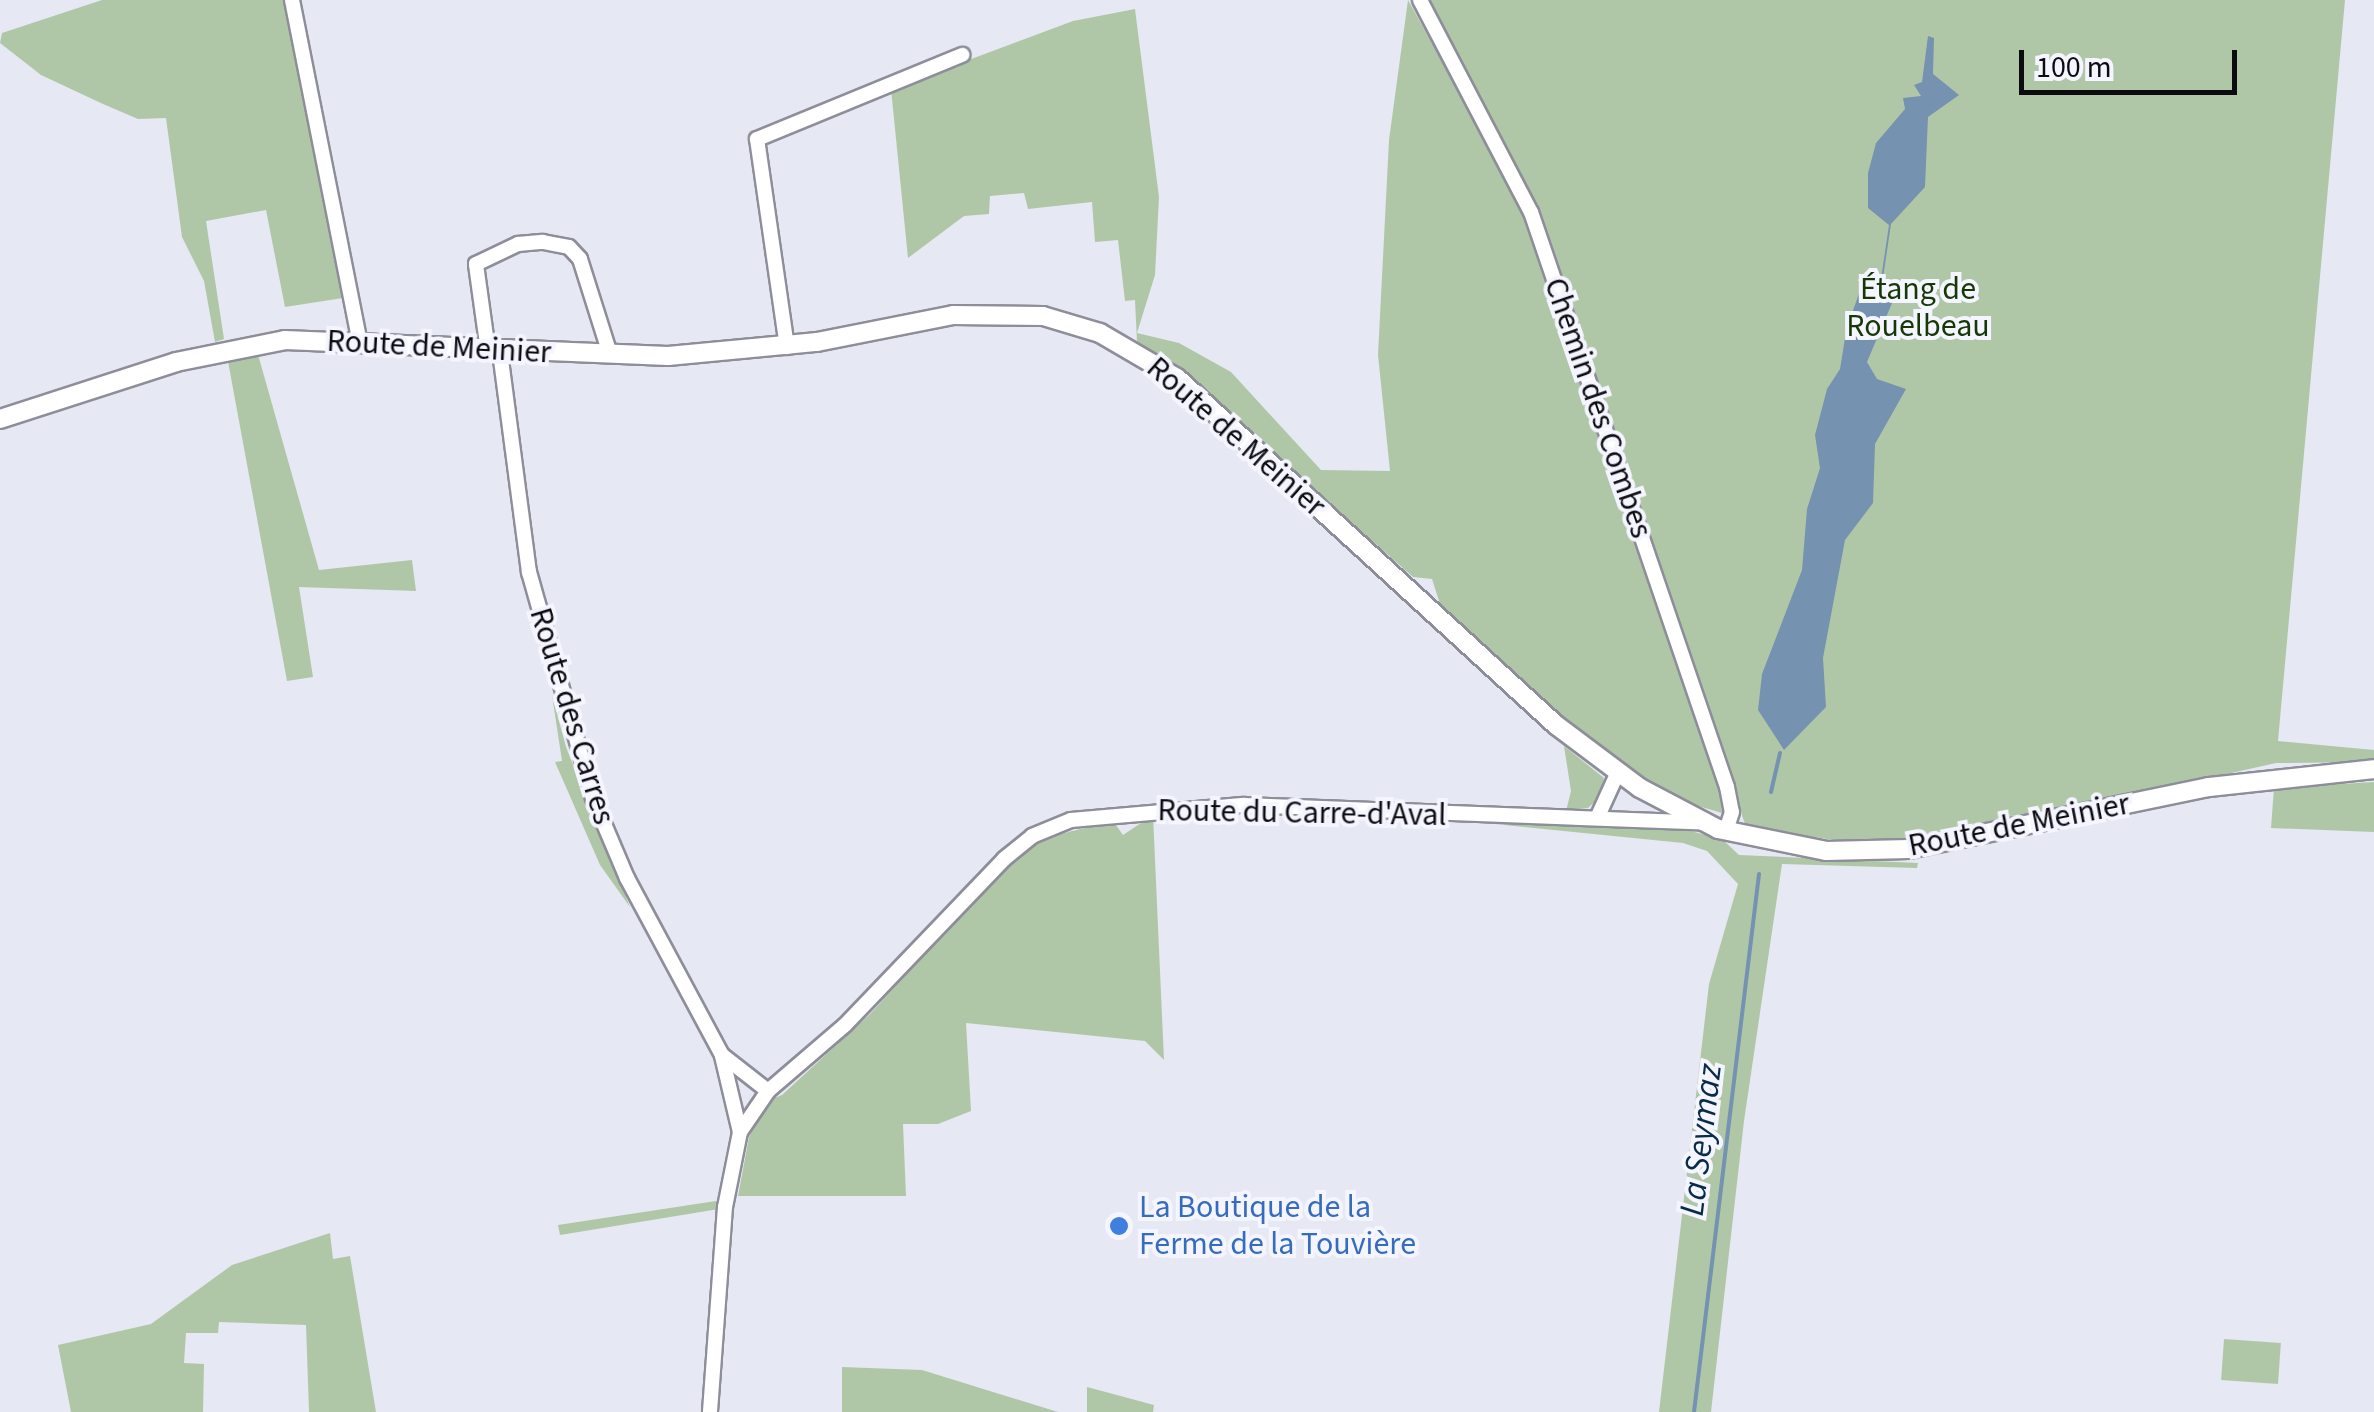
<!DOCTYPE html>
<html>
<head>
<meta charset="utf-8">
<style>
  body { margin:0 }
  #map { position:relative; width:2374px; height:1412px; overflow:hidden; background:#e6e8f3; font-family:"Source Sans 3",sans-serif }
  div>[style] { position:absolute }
  .green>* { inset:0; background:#b0c7a7; transform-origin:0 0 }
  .water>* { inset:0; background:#7592b0 }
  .stream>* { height:4px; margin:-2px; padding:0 2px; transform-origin:2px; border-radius:2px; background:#7592b0 }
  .roads { filter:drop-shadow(2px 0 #8d8e99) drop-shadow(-2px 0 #8d8e99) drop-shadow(0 2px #8d8e99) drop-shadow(0 -2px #8d8e99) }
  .minor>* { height:14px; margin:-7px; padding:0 7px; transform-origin:7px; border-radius:7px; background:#fff }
  .tertiary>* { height:18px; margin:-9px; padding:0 9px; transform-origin:9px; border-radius:9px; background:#fff }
  .dots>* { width:28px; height:28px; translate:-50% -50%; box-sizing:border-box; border:5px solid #f4f5ff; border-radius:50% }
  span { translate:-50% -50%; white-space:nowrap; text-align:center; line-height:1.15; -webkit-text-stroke:8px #f4f5ff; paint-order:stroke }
  .park-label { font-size:32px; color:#163805 }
  .street-label { font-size:32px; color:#0c0c10 }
  .shop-label { font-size:32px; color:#366cbe }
  .left { translate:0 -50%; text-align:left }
  .water-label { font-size:35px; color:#092b4a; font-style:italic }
  .scale { position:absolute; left:2019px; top:50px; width:218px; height:45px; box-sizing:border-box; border:5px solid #0c0c10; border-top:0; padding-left:12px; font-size:30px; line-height:35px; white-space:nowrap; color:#0c0c10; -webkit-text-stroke:8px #f4f5ff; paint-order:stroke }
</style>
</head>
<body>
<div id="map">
  <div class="green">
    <div style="clip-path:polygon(102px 0,288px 0,343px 298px,285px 307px,266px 210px,206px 221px,224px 339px,215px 342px,204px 281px,182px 237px,166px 118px,138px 119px,103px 104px,41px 75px,0 43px,2px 33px)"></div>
    <div style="clip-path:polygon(1408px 0,1524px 208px,1721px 783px,1722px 813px,1678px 800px,1566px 723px,1442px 610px,1432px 579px,1413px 577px,1184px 374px,1137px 342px,1135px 300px,1125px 301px,1118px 240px,1095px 242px,1092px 202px,1028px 209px,1024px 193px,990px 196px,989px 214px,964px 216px,908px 258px,891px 89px,1073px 21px,1135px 9px,1159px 197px,1155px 275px,1137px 333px,1179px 343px,1231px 372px,1321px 470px,1390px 471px,1378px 355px,1389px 140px)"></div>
    <div style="clip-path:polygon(1427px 0,2345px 0,2278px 741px,2374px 750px,2374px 762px,2276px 763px,1958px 834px,1868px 845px,1746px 827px,1533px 206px)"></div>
    <div style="clip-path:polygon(257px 351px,319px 570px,412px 560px,416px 591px,299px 587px,313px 677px,287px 681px,227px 356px)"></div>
    <div style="clip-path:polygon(552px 695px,566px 747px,630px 907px,600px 865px,555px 762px,562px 761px)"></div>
    <div style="clip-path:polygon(1564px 746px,1604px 778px,1601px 796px,1588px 808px,1566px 811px,1571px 791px)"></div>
    <div style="clip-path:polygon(2374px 782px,2374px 832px,2271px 828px,2274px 788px)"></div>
    <div style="clip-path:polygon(1153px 815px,1164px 1060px,1145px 1041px,966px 1023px,971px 1111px,938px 1124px,903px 1124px,906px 1196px,738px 1196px,749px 1137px,767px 1101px,782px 1095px,870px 1014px,1009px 863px,1044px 838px,1113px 821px,1123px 835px)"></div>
    <div style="clip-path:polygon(1485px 823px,1613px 823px,1691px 831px,1723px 840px,1739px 855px,1918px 863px,1917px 868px,1782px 864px,1744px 1121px,1711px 1412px,1659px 1412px,1709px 984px,1738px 884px,1707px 851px,1683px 843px)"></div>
    <div style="clip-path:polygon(716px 1201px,719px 1209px,560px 1235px,558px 1225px)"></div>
    <div style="clip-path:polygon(330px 1233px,333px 1259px,350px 1256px,376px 1412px,309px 1412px,306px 1325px,219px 1322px,218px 1333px,186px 1333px,184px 1363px,204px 1364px,203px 1412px,71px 1412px,58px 1345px,151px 1324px,232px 1265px)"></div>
    <div style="left:2224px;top:1339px;width:57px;height:41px;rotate:4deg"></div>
    <div style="clip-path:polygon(842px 1367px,922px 1370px,1058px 1412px,842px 1412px)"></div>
    <div style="clip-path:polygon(1087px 1387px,1154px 1405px,1153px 1412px,1087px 1412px)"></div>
  </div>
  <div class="water">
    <div style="clip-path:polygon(1928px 36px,1934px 38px,1933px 74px,1959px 95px,1928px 117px,1925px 187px,1891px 224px,1883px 278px,1895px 296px,1867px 362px,1877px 379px,1906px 389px,1875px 444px,1873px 503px,1845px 540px,1823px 658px,1826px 707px,1784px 750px,1758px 710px,1762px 674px,1802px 570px,1807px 509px,1820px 468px,1815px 435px,1827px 389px,1840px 369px,1846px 332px,1855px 325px,1851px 316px,1861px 288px,1881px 279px,1889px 225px,1868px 208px,1868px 173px,1876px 143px,1905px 109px,1903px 98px,1921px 96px,1914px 85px,1922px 82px)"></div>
  </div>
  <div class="stream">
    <div style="left:1771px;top:792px;width:40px;rotate:-77deg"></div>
    <div style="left:1694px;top:1412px;width:542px;rotate:-83.11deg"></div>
  </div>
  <div class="roads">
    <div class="minor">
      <div style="left:292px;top:0;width:349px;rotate:78.8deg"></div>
      <div style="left:1420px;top:0;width:239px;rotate:62.4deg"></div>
      <div style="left:1531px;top:212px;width:607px;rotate:71.18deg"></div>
      <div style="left:1727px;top:787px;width:25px;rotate:79deg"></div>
      <div style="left:1732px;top:812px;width:20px;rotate:108deg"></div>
      <div style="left:787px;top:347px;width:210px;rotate:-98.2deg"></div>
      <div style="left:757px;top:139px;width:222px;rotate:-22.3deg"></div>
      <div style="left:488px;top:351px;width:88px;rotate:-97.9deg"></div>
      <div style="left:476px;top:264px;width:47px;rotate:-25.5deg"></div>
      <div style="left:518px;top:244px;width:25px;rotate:-5deg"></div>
      <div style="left:543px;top:242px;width:26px;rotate:11deg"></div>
      <div style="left:569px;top:247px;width:16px;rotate:47deg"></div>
      <div style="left:580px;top:259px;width:100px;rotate:72.5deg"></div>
      <div style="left:500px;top:352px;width:222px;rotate:82.5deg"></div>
      <div style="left:529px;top:572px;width:235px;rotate:74.2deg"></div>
      <div style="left:593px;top:798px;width:87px;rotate:67deg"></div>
      <div style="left:627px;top:878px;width:201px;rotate:61.8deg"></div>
      <div style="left:722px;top:1055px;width:58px;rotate:38deg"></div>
      <div style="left:768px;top:1091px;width:50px;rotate:124.3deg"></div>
      <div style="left:740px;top:1132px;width:76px;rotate:101.3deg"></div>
      <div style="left:725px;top:1207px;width:206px;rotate:94.2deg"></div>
      <div style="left:1598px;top:816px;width:48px;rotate:-65.6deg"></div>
      <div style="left:722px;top:1056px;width:78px;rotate:76.7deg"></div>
      <div style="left:768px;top:1091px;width:101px;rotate:-40.6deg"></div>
      <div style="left:845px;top:1025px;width:230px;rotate:-46.2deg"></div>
      <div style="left:1004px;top:859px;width:36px;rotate:-39deg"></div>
      <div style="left:1032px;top:836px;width:42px;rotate:-22.3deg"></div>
      <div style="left:1071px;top:820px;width:174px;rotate:-5deg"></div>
      <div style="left:1244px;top:805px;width:459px;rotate:2.2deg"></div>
    </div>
    <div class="tertiary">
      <div style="left:0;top:419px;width:185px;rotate:-17.9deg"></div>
      <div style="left:176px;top:362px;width:111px;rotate:-11.4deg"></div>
      <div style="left:285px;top:340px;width:383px;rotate:2.4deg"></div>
      <div style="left:668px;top:356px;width:150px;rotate:-5.4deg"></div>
      <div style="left:817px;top:342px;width:139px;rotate:-11.2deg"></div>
      <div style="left:953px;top:315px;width:90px;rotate:0.6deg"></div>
      <div style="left:1043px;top:316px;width:59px;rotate:16.6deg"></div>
      <div style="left:1100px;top:333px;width:89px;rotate:30.3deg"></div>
      <div style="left:1177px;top:378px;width:514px;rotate:42.48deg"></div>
      <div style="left:1556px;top:725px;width:105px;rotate:36.9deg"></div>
      <div style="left:1640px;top:788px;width:88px;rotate:27.7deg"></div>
      <div style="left:1718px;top:829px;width:110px;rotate:11.5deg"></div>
      <div style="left:1826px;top:851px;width:83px;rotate:-1.4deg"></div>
      <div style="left:1909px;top:849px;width:306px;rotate:-11.7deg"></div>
      <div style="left:2209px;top:787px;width:166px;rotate:-6.2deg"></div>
    </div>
  </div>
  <div class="dots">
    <div style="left:1119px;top:1226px;background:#3f7fe0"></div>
  </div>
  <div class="park-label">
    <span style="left:1918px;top:308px">Étang de<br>Rouelbeau</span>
  </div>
  <div class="street-label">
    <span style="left:439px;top:347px;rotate:3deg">Route de Meinier</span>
    <span style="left:1598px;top:408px;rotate:71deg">Chemin des Combes</span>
    <span style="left:1236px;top:437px;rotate:41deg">Route de Meinier</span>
    <span style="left:572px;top:716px;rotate:73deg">Route des Carres</span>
    <span style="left:1302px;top:813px;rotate:1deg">Route du Carre-d'Aval</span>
    <span style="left:2019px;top:825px;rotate:-11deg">Route de Meinier</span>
  </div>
  <div class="shop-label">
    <span class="left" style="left:1139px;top:1226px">La Boutique de la<br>Ferme de la Touvière</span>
  </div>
  <div class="water-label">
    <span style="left:1701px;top:1140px;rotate:-83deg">La Seymaz</span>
  </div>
  <div class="scale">100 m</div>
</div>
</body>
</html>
